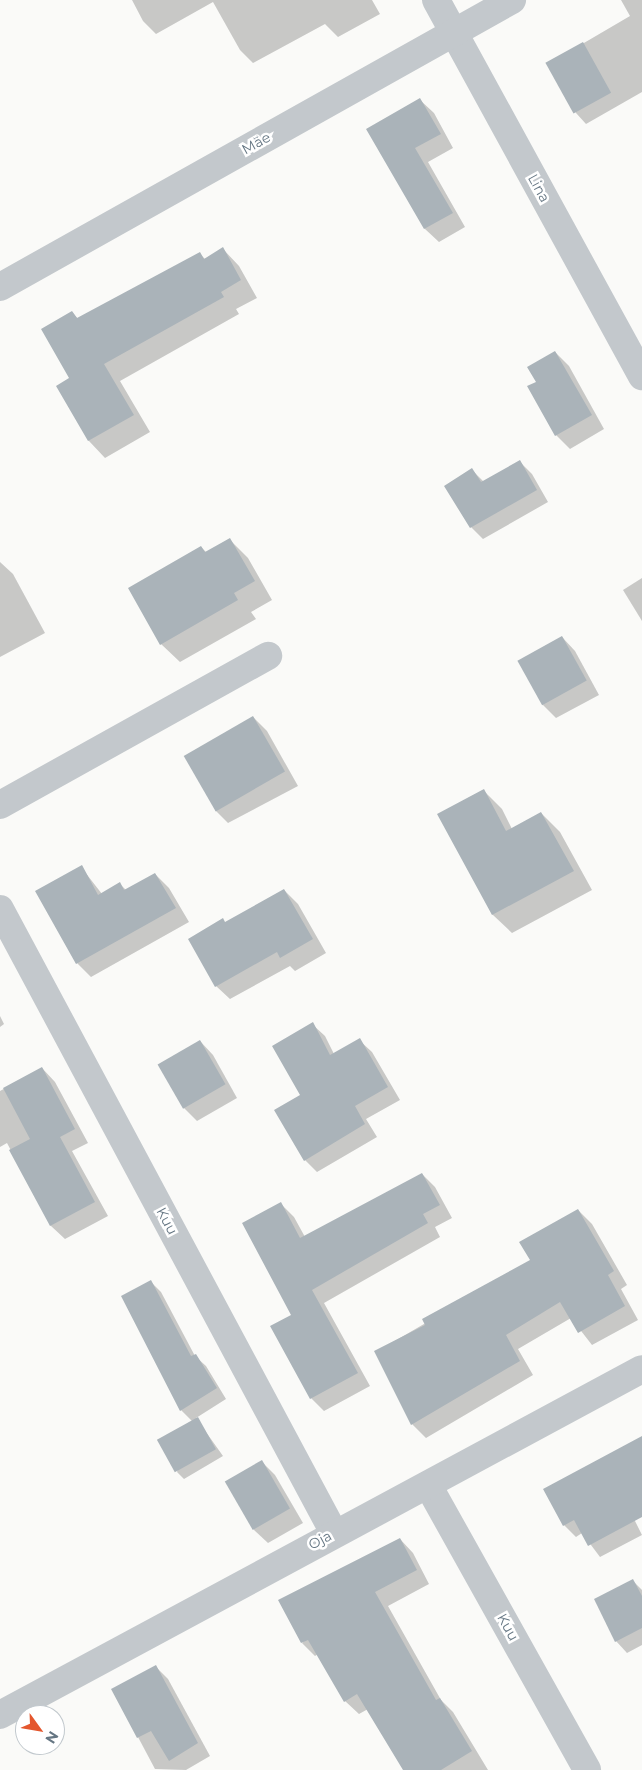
<!DOCTYPE html>
<html>
<head>
<meta charset="utf-8">
<style>
  body { margin:0 }
  #map { position:relative; width:642px; height:1770px; overflow:hidden; background:#fafaf8; font-family:Montserrat,sans-serif }
  div>[style] { position:absolute }
  .shadow>* { inset:0; background:#0003 }
  .building>* { inset:0; background:#aab3b9; transform-origin:0 0 }
  .minor>* { height:28px; margin:-14px; padding:0 14px; transform-origin:14px; border-radius:14px; background:#c3c8cc }
  span { translate:-50% -50%; white-space:nowrap; text-align:center; line-height:1.15; -webkit-text-stroke:5px #fff; paint-order:stroke }
  .street-label { font-size:14px; color:#657683 }
  .north { position:absolute; left:15px; top:1705px; width:50px; height:50px; box-sizing:border-box; background:#fff; border:1px solid #c1c8cd; border-radius:50%; rotate:122deg; font-size:14px; font-weight:700; line-height:20px; text-align:center; color:#657683 }
  .north::after { content:''; display:block; margin:auto; width:18px; height:22px; background:#e4572e; clip-path:polygon(50% 0,100% 100%,50% 72%,0 100%) }
</style>
</head>
<body>
<div id="map">
  <div class="shadow">
    <div style="clip-path:polygon(132px 0,372px 0,380px 14px,338px 37px,325px 24px,253px 63px,240px 50px,213px 2px,156px 34px,143px 21px)"></div>
    <div style="clip-path:polygon(621px 0,642px 0,642px 92px,586px 124px,576px 113px,548px 64px,630px 16px)"></div>
    <div style="clip-path:polygon(420px 100px,434px 113px,453px 148px,428px 162px,465px 227px,439px 242px,425px 229px,368px 129px)"></div>
    <div style="clip-path:polygon(223px 249px,239px 266px,257px 298px,236px 309px,239px 314px,120px 381px,150px 432px,105px 458px,89px 441px,57px 386px,71px 379px,72px 312px,78px 319px,200px 254px,205px 259px)"></div>
    <div style="clip-path:polygon(555px 352px,569px 366px,604px 429px,570px 449px,556px 435px)"></div>
    <div style="clip-path:polygon(520px 462px,532px 474px,548px 502px,483px 539px,471px 527px,446px 487px,472px 470px,484px 482px)"></div>
    <div style="clip-path:polygon(229px 539px,248px 558px,272px 600px,251px 612px,256px 619px,180px 662px,161px 644px,201px 547px,207px 553px)"></div>
    <div style="clip-path:polygon(0 562px,13px 574px,45px 633px,0 657px)"></div>
    <div style="clip-path:polygon(642px 578px,642px 621px,623px 590px)"></div>
    <div style="clip-path:polygon(562px 637px,575px 651px,599px 695px,556px 718px,543px 705px)"></div>
    <div style="clip-path:polygon(253px 717px,267px 731px,298px 786px,228px 823px,215px 810px)"></div>
    <div style="clip-path:polygon(483px 790px,502px 809px,512px 829px,541px 813px,560px 832px,592px 890px,512px 933px,493px 915px,439px 814px)"></div>
    <div style="clip-path:polygon(81px 867px,102px 894px,120px 884px,126px 890px,155px 874px,169px 888px,189px 922px,91px 977px,77px 963px,37px 892px)"></div>
    <div style="clip-path:polygon(284px 890px,298px 904px,326px 953px,295px 971px,290px 966px,230px 999px,216px 986px,226px 923px)"></div>
    <div style="clip-path:polygon(0 1016px,4px 1024px,0 1027px)"></div>
    <div style="clip-path:polygon(312px 1024px,325px 1036px,334px 1054px,359px 1040px,372px 1052px,400px 1100px,366px 1119px,377px 1137px,317px 1172px,305px 1160px)"></div>
    <div style="clip-path:polygon(200px 1041px,213px 1055px,237px 1098px,197px 1121px,183px 1107px)"></div>
    <div style="clip-path:polygon(42px 1068px,55px 1082px,88px 1143px,72px 1151px,108px 1216px,65px 1239px,51px 1226px,7px 1143px,0 1147px,0 1091px)"></div>
    <div style="clip-path:polygon(422px 1174px,435px 1187px,452px 1218px,435px 1227px,440px 1237px,324px 1303px,370px 1386px,324px 1411px,311px 1398px,292px 1315px,281px 1204px,294px 1217px,305px 1237px)"></div>
    <div style="clip-path:polygon(578px 1210px,592px 1224px,627px 1285px,621px 1289px,638px 1320px,592px 1345px,571px 1318px,518px 1349px,533px 1375px,426px 1438px,412px 1424px,376px 1352px,532px 1261px)"></div>
    <div style="clip-path:polygon(151px 1282px,161px 1292px,195px 1356px,206px 1366px,226px 1399px,196px 1418px,223px 1456px,184px 1479px,177px 1472px,193px 1422px,181px 1410px)"></div>
    <div style="clip-path:polygon(642px 1437px,642px 1493px,626px 1503px,642px 1535px,600px 1557px,582px 1533px,576px 1537px,564px 1525px)"></div>
    <div style="clip-path:polygon(261px 1461px,275px 1475px,303px 1523px,268px 1543px,254px 1530px)"></div>
    <div style="clip-path:polygon(400px 1539px,413px 1553px,429px 1584px,388px 1606px,441px 1700px,453px 1712px,488px 1770px,404px 1770px,368px 1709px,359px 1714px,345px 1701px,318px 1654px,315px 1656px,302px 1643px)"></div>
    <div style="clip-path:polygon(633px 1581px,642px 1590px,642px 1645px,627px 1653px,616px 1641px,596px 1600px)"></div>
    <div style="clip-path:polygon(156px 1667px,168px 1679px,210px 1756px,186px 1770px,155px 1769px,113px 1690px)"></div>
  </div>
  <div class="building">
    <div style="left:583px;top:42px;width:58px;height:43px;rotate:61deg"></div>
    <div style="clip-path:polygon(420px 98px,441px 134px,415px 148px,453px 213px,424px 229px,366px 129px)"></div>
    <div style="clip-path:polygon(223px 247px,241px 280px,221px 292px,224px 297px,104px 364px,134px 415px,88px 441px,56px 386px,69px 378px,41px 329px,72px 311px,77px 318px,200px 252px,204px 259px)"></div>
    <div style="clip-path:polygon(555px 351px,592px 415px,555px 436px,527px 386px,536px 382px,527px 367px)"></div>
    <div style="clip-path:polygon(520px 460px,537px 490px,470px 528px,444px 486px,472px 468px,481px 482px)"></div>
    <div style="clip-path:polygon(230px 538px,255px 581px,234px 593px,238px 600px,160px 645px,128px 588px,201px 546px,205px 552px)"></div>
    <div style="left:562px;top:636px;width:51px;height:51px;rotate:61deg"></div>
    <div style="left:253px;top:716px;width:64px;height:80px;rotate:60deg"></div>
    <div style="clip-path:polygon(484px 789px,506px 831px,541px 812px,574px 871px,492px 915px,437px 814px)"></div>
    <div style="clip-path:polygon(82px 865px,98px 895px,120px 882px,124px 890px,155px 873px,176px 908px,76px 964px,35px 891px)"></div>
    <div style="clip-path:polygon(284px 889px,313px 939px,280px 958px,277px 952px,215px 987px,188px 939px,223px 918px,225px 922px)"></div>
    <div style="clip-path:polygon(313px 1022px,330px 1055px,360px 1038px,388px 1087px,355px 1106px,365px 1124px,304px 1161px,274px 1110px,300px 1095px,272px 1046px)"></div>
    <div style="left:200px;top:1040px;width:51px;height:49px;rotate:60deg"></div>
    <div style="clip-path:polygon(42px 1067px,75px 1129px,60px 1137px,95px 1202px,50px 1226px,9px 1150px,30px 1139px,3px 1088px)"></div>
    <div style="clip-path:polygon(422px 1173px,440px 1205px,423px 1214px,428px 1223px,312px 1290px,358px 1373px,310px 1399px,270px 1326px,291px 1315px,242px 1223px,281px 1202px,300px 1238px)"></div>
    <div style="clip-path:polygon(578px 1209px,614px 1271px,608px 1275px,625px 1306px,578px 1333px,560px 1302px,506px 1335px,520px 1361px,411px 1425px,374px 1351px,425px 1325px,422px 1319px,530px 1260px,519px 1242px)"></div>
    <div style="clip-path:polygon(151px 1280px,191px 1356px,196px 1354px,217px 1388px,180px 1411px,121px 1296px)"></div>
    <div style="left:198px;top:1417px;width:37px;height:47px;rotate:61deg"></div>
    <div style="clip-path:polygon(642px 1436px,642px 1517px,588px 1546px,574px 1520px,563px 1526px,543px 1489px)"></div>
    <div style="left:262px;top:1460px;width:56px;height:43px;rotate:60deg"></div>
    <div style="clip-path:polygon(400px 1538px,417px 1570px,375px 1592px,436px 1700px,440px 1698px,472px 1751px,441px 1770px,403px 1770px,357px 1694px,344px 1702px,308px 1640px,301px 1643px,278px 1600px)"></div>
    <div style="clip-path:polygon(633px 1579px,642px 1596px,642px 1628px,615px 1642px,594px 1599px)"></div>
    <div style="clip-path:polygon(156px 1665px,198px 1743px,169px 1761px,151px 1731px,137px 1738px,111px 1689px)"></div>
  </div>
  <div class="minor">
    <div style="left:436px;top:0;width:429px;rotate:61.3deg"></div>
    <div style="left:0;top:287px;width:587px;rotate:-29.27deg"></div>
    <div style="left:0;top:805px;width:307px;rotate:-29.1deg"></div>
    <div style="left:0;top:909px;width:708px;rotate:61.84deg"></div>
    <div style="left:428px;top:1485px;width:326px;rotate:60.8deg"></div>
    <div style="left:0;top:1715px;width:729px;rotate:-28.32deg"></div>
  </div>
  <div class="street-label">
    <span style="left:256px;top:143px;rotate:-29deg">Mäe</span>
    <span style="left:539px;top:188px;rotate:61deg">Lina</span>
    <span style="left:167px;top:1221px;rotate:62deg">Kuu</span>
    <span style="left:320px;top:1540px;rotate:-28deg">Oja</span>
    <span style="left:508px;top:1627px;rotate:61deg">Kuu</span>
  </div>
  <div class="north">N</div>
</div>
</body>
</html>
